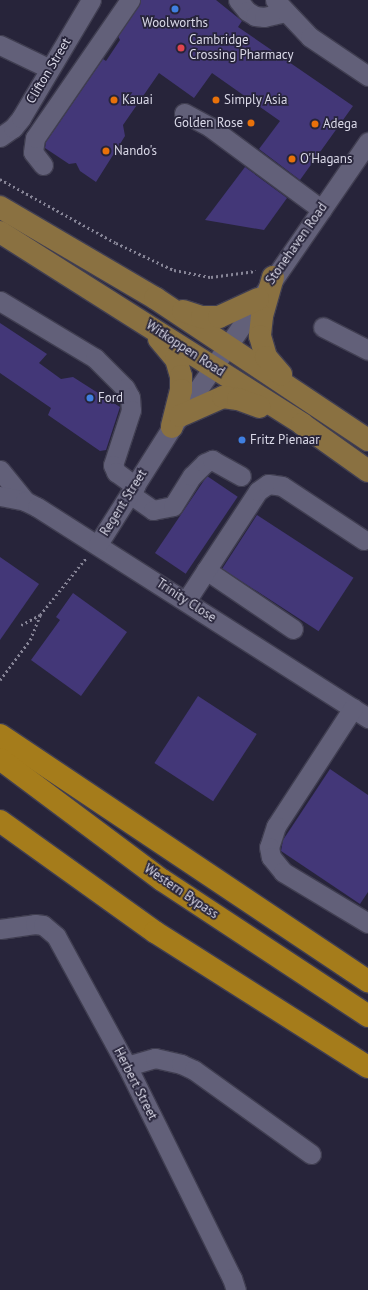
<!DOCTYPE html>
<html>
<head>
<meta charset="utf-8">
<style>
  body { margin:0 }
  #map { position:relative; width:368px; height:1290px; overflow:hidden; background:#27243a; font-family:"PT Sans",sans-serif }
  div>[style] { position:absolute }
  .building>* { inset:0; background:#433778; transform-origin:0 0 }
  .path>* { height:2.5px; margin-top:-1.25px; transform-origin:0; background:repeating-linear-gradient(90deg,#868496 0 2px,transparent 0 5px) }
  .roads { filter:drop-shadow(1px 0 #403e51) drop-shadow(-1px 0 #403e51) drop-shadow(0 1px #403e51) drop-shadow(0 -1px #403e51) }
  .minor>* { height:19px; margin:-9.5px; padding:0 9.5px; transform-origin:9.5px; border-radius:9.5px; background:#626079 }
  .major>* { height:22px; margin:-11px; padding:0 11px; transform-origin:11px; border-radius:11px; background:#8a7141 }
  .highway>* { height:22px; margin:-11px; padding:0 11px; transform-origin:11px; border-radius:11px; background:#a57c1b }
  .dots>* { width:11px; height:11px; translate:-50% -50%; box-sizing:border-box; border:2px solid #27243a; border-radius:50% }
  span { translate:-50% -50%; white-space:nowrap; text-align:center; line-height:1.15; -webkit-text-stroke:3.5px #27243a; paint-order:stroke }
  .poi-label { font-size:13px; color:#dad9e8 }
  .left { translate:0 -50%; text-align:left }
  .right { translate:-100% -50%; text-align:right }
  .street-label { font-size:13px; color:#dad9e8 }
</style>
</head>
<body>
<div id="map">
  <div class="building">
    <div style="clip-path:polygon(141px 0,216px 0,242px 21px,238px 27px,353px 106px,300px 180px,259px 149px,280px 121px,212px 73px,194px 98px,159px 73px,123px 125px,125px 136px,96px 182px,80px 171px,76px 163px,69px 164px,45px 148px,46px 142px,103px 59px,106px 61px,120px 40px,118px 36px)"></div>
    <div style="clip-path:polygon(245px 167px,287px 198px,264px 230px,205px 220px)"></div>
    <div style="clip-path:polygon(0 323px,47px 354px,39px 363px,61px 379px,73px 377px,120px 407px,106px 450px,100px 451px,48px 415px,51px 408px,0 373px)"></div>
    <div style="left:207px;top:476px;width:37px;height:93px;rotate:34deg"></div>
    <div style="left:257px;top:515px;width:115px;height:64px;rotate:33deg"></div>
    <div style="clip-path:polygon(0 557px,39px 584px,0 640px)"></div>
    <div style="clip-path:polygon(73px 593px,127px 632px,81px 696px,31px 660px,60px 620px,56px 617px)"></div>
    <div style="left:198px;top:696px;width:70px;height:80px;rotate:33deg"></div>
    <div style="clip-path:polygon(330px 769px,368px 795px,368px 892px,360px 904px,281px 851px,283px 840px)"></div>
  </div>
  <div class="path">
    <div style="left:0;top:179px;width:132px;rotate:28.9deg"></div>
    <div style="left:116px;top:243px;width:64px;rotate:25deg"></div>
    <div style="left:174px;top:270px;width:38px;rotate:11deg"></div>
    <div style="left:211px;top:277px;width:45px;rotate:-7.6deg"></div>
    <div style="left:21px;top:625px;width:21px;rotate:-28deg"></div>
    <div style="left:40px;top:615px;width:73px;rotate:-51.1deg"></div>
    <div style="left:0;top:680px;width:50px;rotate:-53.1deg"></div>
    <div style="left:30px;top:640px;width:27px;rotate:-68deg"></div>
  </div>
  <div class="roads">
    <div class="minor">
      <div style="left:238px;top:0;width:14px;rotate:51deg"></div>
      <div style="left:247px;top:11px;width:9px;rotate:32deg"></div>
      <div style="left:255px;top:16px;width:9px;rotate:6deg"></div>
      <div style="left:264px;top:17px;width:22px;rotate:-13deg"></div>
      <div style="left:275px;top:0;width:51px;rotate:46.6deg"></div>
      <div style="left:310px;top:37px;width:70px;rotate:33.9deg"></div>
      <div style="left:0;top:45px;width:55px;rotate:25.6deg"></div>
      <div style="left:184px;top:113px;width:30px;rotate:28deg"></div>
      <div style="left:210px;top:127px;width:139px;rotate:36.5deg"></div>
      <div style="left:0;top:137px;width:16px;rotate:-35deg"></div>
      <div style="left:13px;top:128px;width:13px;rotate:-51deg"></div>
      <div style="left:21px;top:118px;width:137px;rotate:-59.3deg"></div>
      <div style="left:43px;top:165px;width:16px;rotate:-128deg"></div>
      <div style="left:33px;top:152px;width:14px;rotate:-82deg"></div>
      <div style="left:35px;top:138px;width:168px;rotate:-55.5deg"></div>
      <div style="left:0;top:301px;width:111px;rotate:31deg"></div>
      <div style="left:95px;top:358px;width:42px;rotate:45deg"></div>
      <div style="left:125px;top:388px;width:10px;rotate:61deg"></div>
      <div style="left:130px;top:397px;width:13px;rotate:86deg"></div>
      <div style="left:131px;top:410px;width:58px;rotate:108.1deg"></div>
      <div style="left:113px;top:465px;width:8px;rotate:67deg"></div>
      <div style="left:116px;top:472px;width:24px;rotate:36deg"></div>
      <div style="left:323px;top:327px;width:51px;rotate:27.1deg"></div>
      <div style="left:0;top:470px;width:40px;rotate:51deg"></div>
      <div style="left:130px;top:494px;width:28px;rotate:35deg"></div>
      <div style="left:153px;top:510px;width:20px;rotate:-11deg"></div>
      <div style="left:173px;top:506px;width:36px;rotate:-58deg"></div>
      <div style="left:192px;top:476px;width:18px;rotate:-45deg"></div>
      <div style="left:205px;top:463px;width:8px;rotate:-23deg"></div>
      <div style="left:212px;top:460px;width:33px;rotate:29deg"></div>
      <div style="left:0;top:496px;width:25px;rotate:11deg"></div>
      <div style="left:25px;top:501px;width:13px;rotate:27deg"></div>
      <div style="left:37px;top:507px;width:393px;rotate:32.5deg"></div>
      <div style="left:98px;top:544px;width:138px;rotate:-57.7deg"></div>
      <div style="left:172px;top:427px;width:346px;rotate:-55.5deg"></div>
      <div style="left:206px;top:570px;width:105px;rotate:34.1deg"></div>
      <div style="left:186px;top:601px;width:131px;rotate:-56.8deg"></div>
      <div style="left:258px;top:491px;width:12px;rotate:-35deg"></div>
      <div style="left:268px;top:484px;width:14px;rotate:8deg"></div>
      <div style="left:282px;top:486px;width:98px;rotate:33.4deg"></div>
      <div style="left:353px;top:708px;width:141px;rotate:123.1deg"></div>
      <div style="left:276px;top:826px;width:22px;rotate:108deg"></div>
      <div style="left:269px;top:847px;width:10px;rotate:79deg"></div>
      <div style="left:271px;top:857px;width:19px;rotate:51deg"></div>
      <div style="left:283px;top:872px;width:99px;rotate:31deg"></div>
      <div style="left:0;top:929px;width:35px;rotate:-8deg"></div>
      <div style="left:35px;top:924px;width:8px;rotate:7deg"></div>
      <div style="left:43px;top:925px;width:17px;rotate:40deg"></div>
      <div style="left:56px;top:936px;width:148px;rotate:61.4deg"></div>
      <div style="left:127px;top:1066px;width:237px;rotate:63.7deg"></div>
      <div style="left:232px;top:1278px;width:13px;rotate:72deg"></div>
      <div style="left:127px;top:1066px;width:29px;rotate:-16deg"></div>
      <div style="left:155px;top:1058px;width:27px;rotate:13deg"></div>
      <div style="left:181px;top:1064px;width:14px;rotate:25deg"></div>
      <div style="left:194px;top:1070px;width:144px;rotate:35.7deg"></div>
    </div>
    <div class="major">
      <div style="left:0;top:207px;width:180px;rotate:30.4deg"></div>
      <div style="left:155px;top:298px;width:256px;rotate:33.7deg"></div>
      <div style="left:0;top:232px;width:358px;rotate:32.4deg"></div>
      <div style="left:302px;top:424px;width:81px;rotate:35.5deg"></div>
      <div style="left:273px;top:277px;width:41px;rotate:105.8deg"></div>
      <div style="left:262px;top:316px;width:20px;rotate:96deg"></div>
      <div style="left:260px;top:336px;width:22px;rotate:74deg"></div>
      <div style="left:266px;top:357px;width:23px;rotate:49deg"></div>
      <div style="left:183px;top:311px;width:20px;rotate:18deg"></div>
      <div style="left:202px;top:317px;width:17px"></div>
      <div style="left:219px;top:317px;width:43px;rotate:-24.8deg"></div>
      <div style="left:159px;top:339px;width:26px;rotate:50deg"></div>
      <div style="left:176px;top:359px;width:18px;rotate:74deg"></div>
      <div style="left:181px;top:376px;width:14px;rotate:90deg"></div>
      <div style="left:181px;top:390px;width:38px;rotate:104deg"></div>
      <div style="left:180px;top:416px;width:47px;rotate:-23.8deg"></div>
      <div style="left:223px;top:397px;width:15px;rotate:8deg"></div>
      <div style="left:238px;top:399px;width:23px;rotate:20deg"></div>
    </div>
    <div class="highway">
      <div style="left:0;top:735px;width:443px;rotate:33.8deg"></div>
      <div style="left:0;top:759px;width:202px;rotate:36.8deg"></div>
      <div style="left:162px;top:880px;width:247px;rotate:33.4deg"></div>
      <div style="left:0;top:821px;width:191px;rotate:35.6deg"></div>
      <div style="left:155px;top:932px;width:252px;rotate:32.4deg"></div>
    </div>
  </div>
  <div class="dots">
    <div style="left:175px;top:9px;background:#3f7fe0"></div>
    <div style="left:181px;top:48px;background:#e0444e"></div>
    <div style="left:114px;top:100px;background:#e8710a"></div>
    <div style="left:216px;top:100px;background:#e8710a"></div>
    <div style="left:251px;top:123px;background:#e8710a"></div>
    <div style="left:315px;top:124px;background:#e8710a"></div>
    <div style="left:106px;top:151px;background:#e8710a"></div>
    <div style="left:292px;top:159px;background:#e8710a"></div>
    <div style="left:90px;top:398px;background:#3f7fe0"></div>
    <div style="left:242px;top:440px;background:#3f7fe0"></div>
  </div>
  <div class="poi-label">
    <span style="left:175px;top:23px">Woolworths</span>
    <span class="left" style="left:189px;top:48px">Cambridge<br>Crossing Pharmacy</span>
    <span class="left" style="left:122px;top:100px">Kauai</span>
    <span class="left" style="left:224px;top:100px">Simply Asia</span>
    <span class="right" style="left:243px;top:123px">Golden Rose</span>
    <span class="left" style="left:323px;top:124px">Adega</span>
    <span class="left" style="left:114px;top:151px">Nando's</span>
    <span class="left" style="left:300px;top:159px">O'Hagans</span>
    <span class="left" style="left:98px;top:398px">Ford</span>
    <span class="left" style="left:250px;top:440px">Fritz Pienaar</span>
  </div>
  <div class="street-label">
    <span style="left:49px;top:71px;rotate:-59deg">Clifton Street</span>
    <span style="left:297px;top:244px;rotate:-55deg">Stonehaven Road</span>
    <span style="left:185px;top:349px;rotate:33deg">Witkoppen Road</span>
    <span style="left:124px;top:503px;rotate:-58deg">Regent Street</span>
    <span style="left:186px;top:601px;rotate:33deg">Trinity Close</span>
    <span style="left:181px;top:892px;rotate:34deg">Western Bypass</span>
    <span style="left:135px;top:1084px;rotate:63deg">Herbert Street</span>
  </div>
</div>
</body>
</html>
